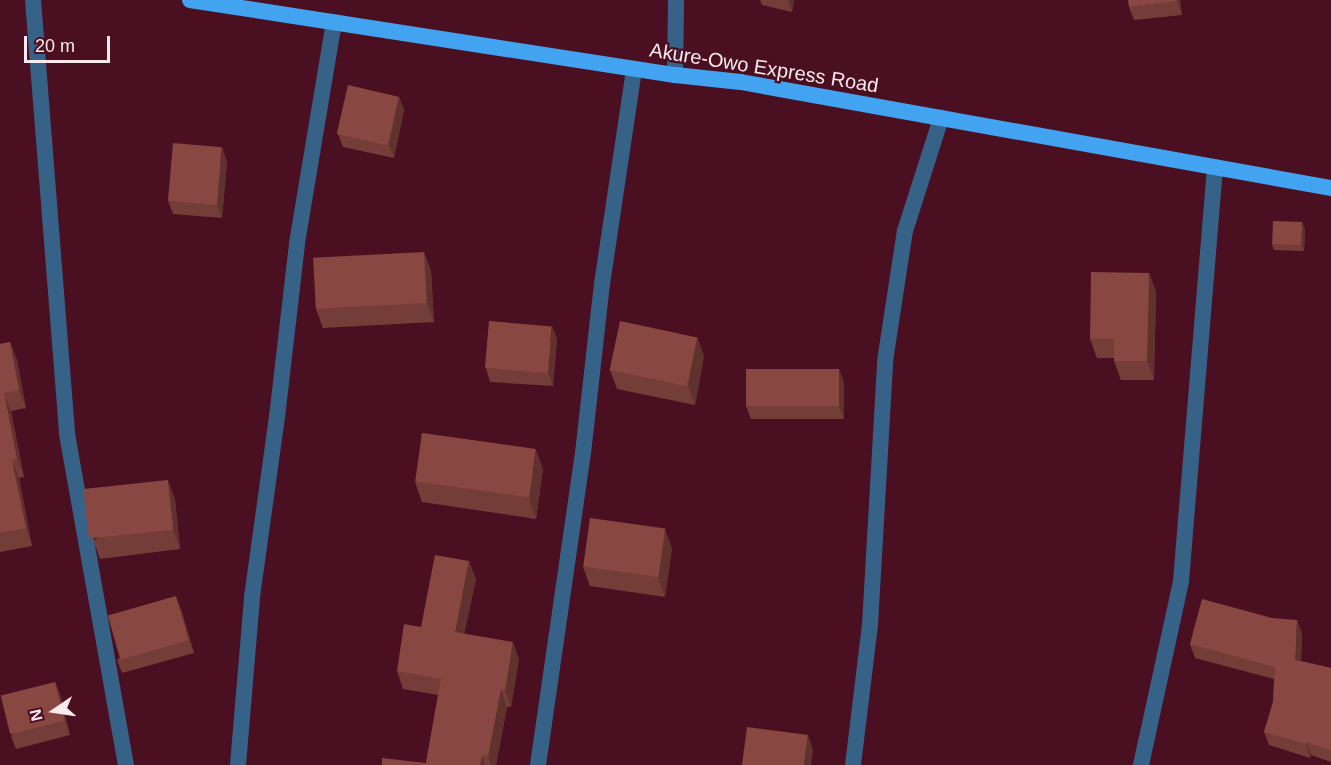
<!DOCTYPE html>
<html>
<head>
<meta charset="utf-8">
<style>
  body { margin:0 }
  #map { position:relative; width:1331px; height:765px; overflow:hidden; background:#4b0f22; font-family:Arial,sans-serif }
  div>[style] { position:absolute }
  .minor>* { height:16px; margin:-8px; padding:0 8px; transform-origin:8px; border-radius:8px; background:#366288 }
  .trunk>* { height:16px; margin:-8px; padding:0 8px; transform-origin:8px; border-radius:8px; background:#42a4f0 }
  .wall>* { inset:0; background:#753d38 }
  .shaded-wall>* { inset:0; background:#5f322e }
  .building>* { inset:0; background:#884741; transform-origin:0 0 }
  span { translate:-50% -50%; white-space:nowrap; text-align:center; line-height:1.15; -webkit-text-stroke:4.5px #4b0f22; paint-order:stroke }
  .street-label { font-size:20px; color:#fbeaed }
  .north { position:absolute; left:24px; top:681px; width:60px; height:60px; -webkit-text-stroke:4px #4b0f22; paint-order:stroke; rotate:257deg; font-size:16px; font-weight:700; line-height:24px; text-align:center; color:#fbeaed }
  .north::after { content:''; display:block; margin:auto; width:21px; height:27px; background:#fbeaed; clip-path:polygon(50% 0,100% 100%,50% 72%,0 100%) }
  .scale { position:absolute; left:24px; top:36px; width:86px; height:27px; box-sizing:border-box; border:3px solid #fbeaed; border-top:0; padding-left:8px; font-size:18px; line-height:21px; white-space:nowrap; color:#fbeaed; -webkit-text-stroke:4px #4b0f22; paint-order:stroke }
</style>
</head>
<body>
<div id="map">
  <div class="minor">
    <div style="left:33px;top:0;width:435px;rotate:85.5deg"></div>
    <div style="left:67px;top:434px;width:336px;rotate:79.9deg"></div>
    <div style="left:675px;top:75px;width:75px;rotate:-89.2deg"></div>
    <div style="left:238px;top:765px;width:169px;rotate:-85.2deg"></div>
    <div style="left:252px;top:597px;width:182px;rotate:-82.1deg"></div>
    <div style="left:277px;top:417px;width:175px;rotate:-83.4deg"></div>
    <div style="left:297px;top:243px;width:224px;rotate:-80.5deg"></div>
    <div style="left:538px;top:765px;width:315px;rotate:-81.8deg"></div>
    <div style="left:583px;top:453px;width:170px;rotate:-83.6deg"></div>
    <div style="left:602px;top:284px;width:217px;rotate:-81.5deg"></div>
    <div style="left:853px;top:765px;width:141px;rotate:-83.1deg"></div>
    <div style="left:870px;top:625px;width:264px;rotate:-86.7deg"></div>
    <div style="left:885px;top:361px;width:132px;rotate:-81.3deg"></div>
    <div style="left:905px;top:231px;width:119px;rotate:-72.3deg"></div>
    <div style="left:1141px;top:765px;width:188px;rotate:-77.7deg"></div>
    <div style="left:1181px;top:581px;width:415px;rotate:-85.3deg"></div>
  </div>
  <div class="trunk">
    <div style="left:190px;top:0;width:491px;rotate:8.8deg"></div>
    <div style="left:675px;top:75px;width:66px;rotate:6.1deg"></div>
    <div style="left:741px;top:82px;width:599px;rotate:10.19deg"></div>
  </div>
  <div class="wall">
    <div style="clip-path:polygon(760px 0,794px 0,792px 12px,762px 5px)"></div>
    <div style="clip-path:polygon(1180px 0,1182px 15px,1134px 20px,1129px 7px)"></div>
    <div style="clip-path:polygon(399px 97px,404px 110px,394px 158px,343px 147px,338px 134px)"></div>
    <div style="clip-path:polygon(227px 161px,222px 218px,173px 214px,168px 201px)"></div>
    <div style="clip-path:polygon(1302px 222px,1305px 229px,1304px 251px,1274px 250px,1272px 244px)"></div>
    <div style="clip-path:polygon(424px 252px,431px 271px,434px 322px,323px 328px,316px 309px)"></div>
    <div style="clip-path:polygon(1149px 273px,1156px 292px,1154px 380px,1121px 380px,1114px 361px,1114px 358px,1097px 358px,1090px 339px)"></div>
    <div style="clip-path:polygon(697px 337px,704px 356px,695px 405px,617px 389px,610px 370px)"></div>
    <div style="clip-path:polygon(557px 339px,553px 386px,490px 382px,486px 368px)"></div>
    <div style="clip-path:polygon(10px 342px,17px 360px,26px 408px,11px 411px,24px 477px,19px 478px,32px 546px,0 552px,0 344px)"></div>
    <div style="clip-path:polygon(844px 382px,844px 419px,751px 419px,746px 406px)"></div>
    <div style="clip-path:polygon(543px 469px,536px 519px,422px 502px,415px 482px)"></div>
    <div style="clip-path:polygon(175px 499px,180px 549px,100px 559px,93px 540px)"></div>
    <div style="clip-path:polygon(672px 548px,665px 597px,590px 586px,583px 567px)"></div>
    <div style="clip-path:polygon(476px 579px,464px 634px,519px 659px,511px 707px,507px 707px,496px 765px,382px 765px,426px 763px,438px 695px,403px 689px,397px 671px)"></div>
    <div style="clip-path:polygon(181px 609px,194px 653px,122px 673px,117px 660px)"></div>
    <div style="clip-path:polygon(1302px 633px,1301px 661px,1331px 668px,1331px 762px,1311px 755px,1310px 758px,1269px 745px,1264px 732px,1273px 702px,1274px 679px,1195px 658px,1190px 644px)"></div>
    <div style="clip-path:polygon(55px 682px,60px 695px,70px 735px,16px 749px,11px 736px)"></div>
  </div>
  <div class="shaded-wall">
    <div style="clip-path:polygon(788px 0,794px 0,792px 12px)"></div>
    <div style="clip-path:polygon(1177px 0,1180px 0,1182px 15px,1177px 1px)"></div>
    <div style="clip-path:polygon(399px 97px,404px 110px,394px 158px,389px 144px)"></div>
    <div style="clip-path:polygon(222px 147px,227px 161px,222px 218px,217px 205px)"></div>
    <div style="clip-path:polygon(1302px 222px,1305px 229px,1304px 251px,1301px 245px)"></div>
    <div style="clip-path:polygon(424px 252px,431px 271px,434px 322px,427px 303px)"></div>
    <div style="clip-path:polygon(1149px 273px,1156px 292px,1154px 380px,1147px 361px)"></div>
    <div style="clip-path:polygon(552px 326px,557px 339px,553px 386px,548px 372px)"></div>
    <div style="clip-path:polygon(697px 337px,704px 356px,695px 405px,688px 386px)"></div>
    <div style="clip-path:polygon(10px 342px,17px 360px,26px 408px,19px 390px)"></div>
    <div style="clip-path:polygon(839px 369px,844px 382px,844px 419px,839px 406px)"></div>
    <div style="clip-path:polygon(4px 393px,11px 411px,24px 477px,17px 459px)"></div>
    <div style="clip-path:polygon(536px 450px,543px 469px,536px 519px,529px 500px)"></div>
    <div style="clip-path:polygon(12px 460px,19px 478px,32px 546px,26px 528px)"></div>
    <div style="clip-path:polygon(168px 480px,175px 499px,180px 549px,173px 530px)"></div>
    <div style="clip-path:polygon(665px 529px,672px 548px,665px 597px,658px 578px)"></div>
    <div style="clip-path:polygon(469px 561px,476px 579px,461px 650px,455px 632px)"></div>
    <div style="clip-path:polygon(176px 596px,181px 609px,194px 653px,189px 640px)"></div>
    <div style="clip-path:polygon(1297px 620px,1302px 633px,1300px 673px,1295px 660px)"></div>
    <div style="clip-path:polygon(513px 642px,519px 659px,511px 707px,505px 690px)"></div>
    <div style="clip-path:polygon(55px 682px,60px 695px,70px 735px,65px 721px)"></div>
    <div style="clip-path:polygon(501px 689px,507px 707px,496px 765px,491px 765px,488px 756px)"></div>
    <div style="clip-path:polygon(808px 735px,813px 749px,811px 765px,804px 765px)"></div>
    <div style="clip-path:polygon(1306px 742px,1311px 755px,1310px 758px,1306px 744px)"></div>
    <div style="clip-path:polygon(482px 755px,485px 765px,480px 765px)"></div>
  </div>
  <div class="building">
    <div style="clip-path:polygon(1128px 0,1177px 0,1177px 1px,1129px 7px)"></div>
    <div style="left:348px;top:85px;width:52px;height:50px;rotate:13deg"></div>
    <div style="left:173px;top:143px;width:49px;height:58px;rotate:5deg"></div>
    <div style="left:1273px;top:221px;width:29px;height:23px;rotate:2deg"></div>
    <div style="left:424px;top:252px;width:51px;height:111px;rotate:87deg"></div>
    <div style="clip-path:polygon(1091px 272px,1149px 273px,1147px 361px,1114px 361px,1114px 339px,1090px 339px)"></div>
    <div style="left:489px;top:321px;width:63px;height:47px;rotate:5deg"></div>
    <div style="left:620px;top:321px;width:79px;height:50px;rotate:12deg"></div>
    <div style="clip-path:polygon(10px 342px,19px 390px,4px 393px,17px 459px,12px 460px,26px 528px,0 533px,0 344px)"></div>
    <div style="left:746px;top:369px;width:93px;height:37px"></div>
    <div style="left:422px;top:433px;width:115px;height:49px;rotate:8deg"></div>
    <div style="left:168px;top:480px;width:50px;height:85px;rotate:84deg"></div>
    <div style="left:590px;top:518px;width:76px;height:49px;rotate:8deg"></div>
    <div style="clip-path:polygon(435px 555px,469px 561px,455px 632px,513px 642px,505px 690px,501px 689px,488px 756px,482px 755px,480px 765px,382px 765px,382px 758px,426px 763px,441px 679px,397px 671px,404px 624px,421px 627px)"></div>
    <div style="left:176px;top:596px;width:46px;height:71px;rotate:74deg"></div>
    <div style="clip-path:polygon(1202px 599px,1272px 618px,1297px 620px,1295px 660px,1331px 668px,1331px 750px,1306px 742px,1306px 744px,1264px 732px,1273px 702px,1275px 667px,1190px 644px)"></div>
    <div style="left:55px;top:682px;width:40px;height:56px;rotate:76deg"></div>
    <div style="clip-path:polygon(747px 727px,808px 735px,804px 765px,742px 765px)"></div>
  </div>
  <div class="street-label">
    <span style="left:764px;top:68px;rotate:9deg">Akure-Owo Express Road</span>
  </div>
  <div class="north">N</div>
  <div class="scale">20 m</div>
</div>
</body>
</html>
